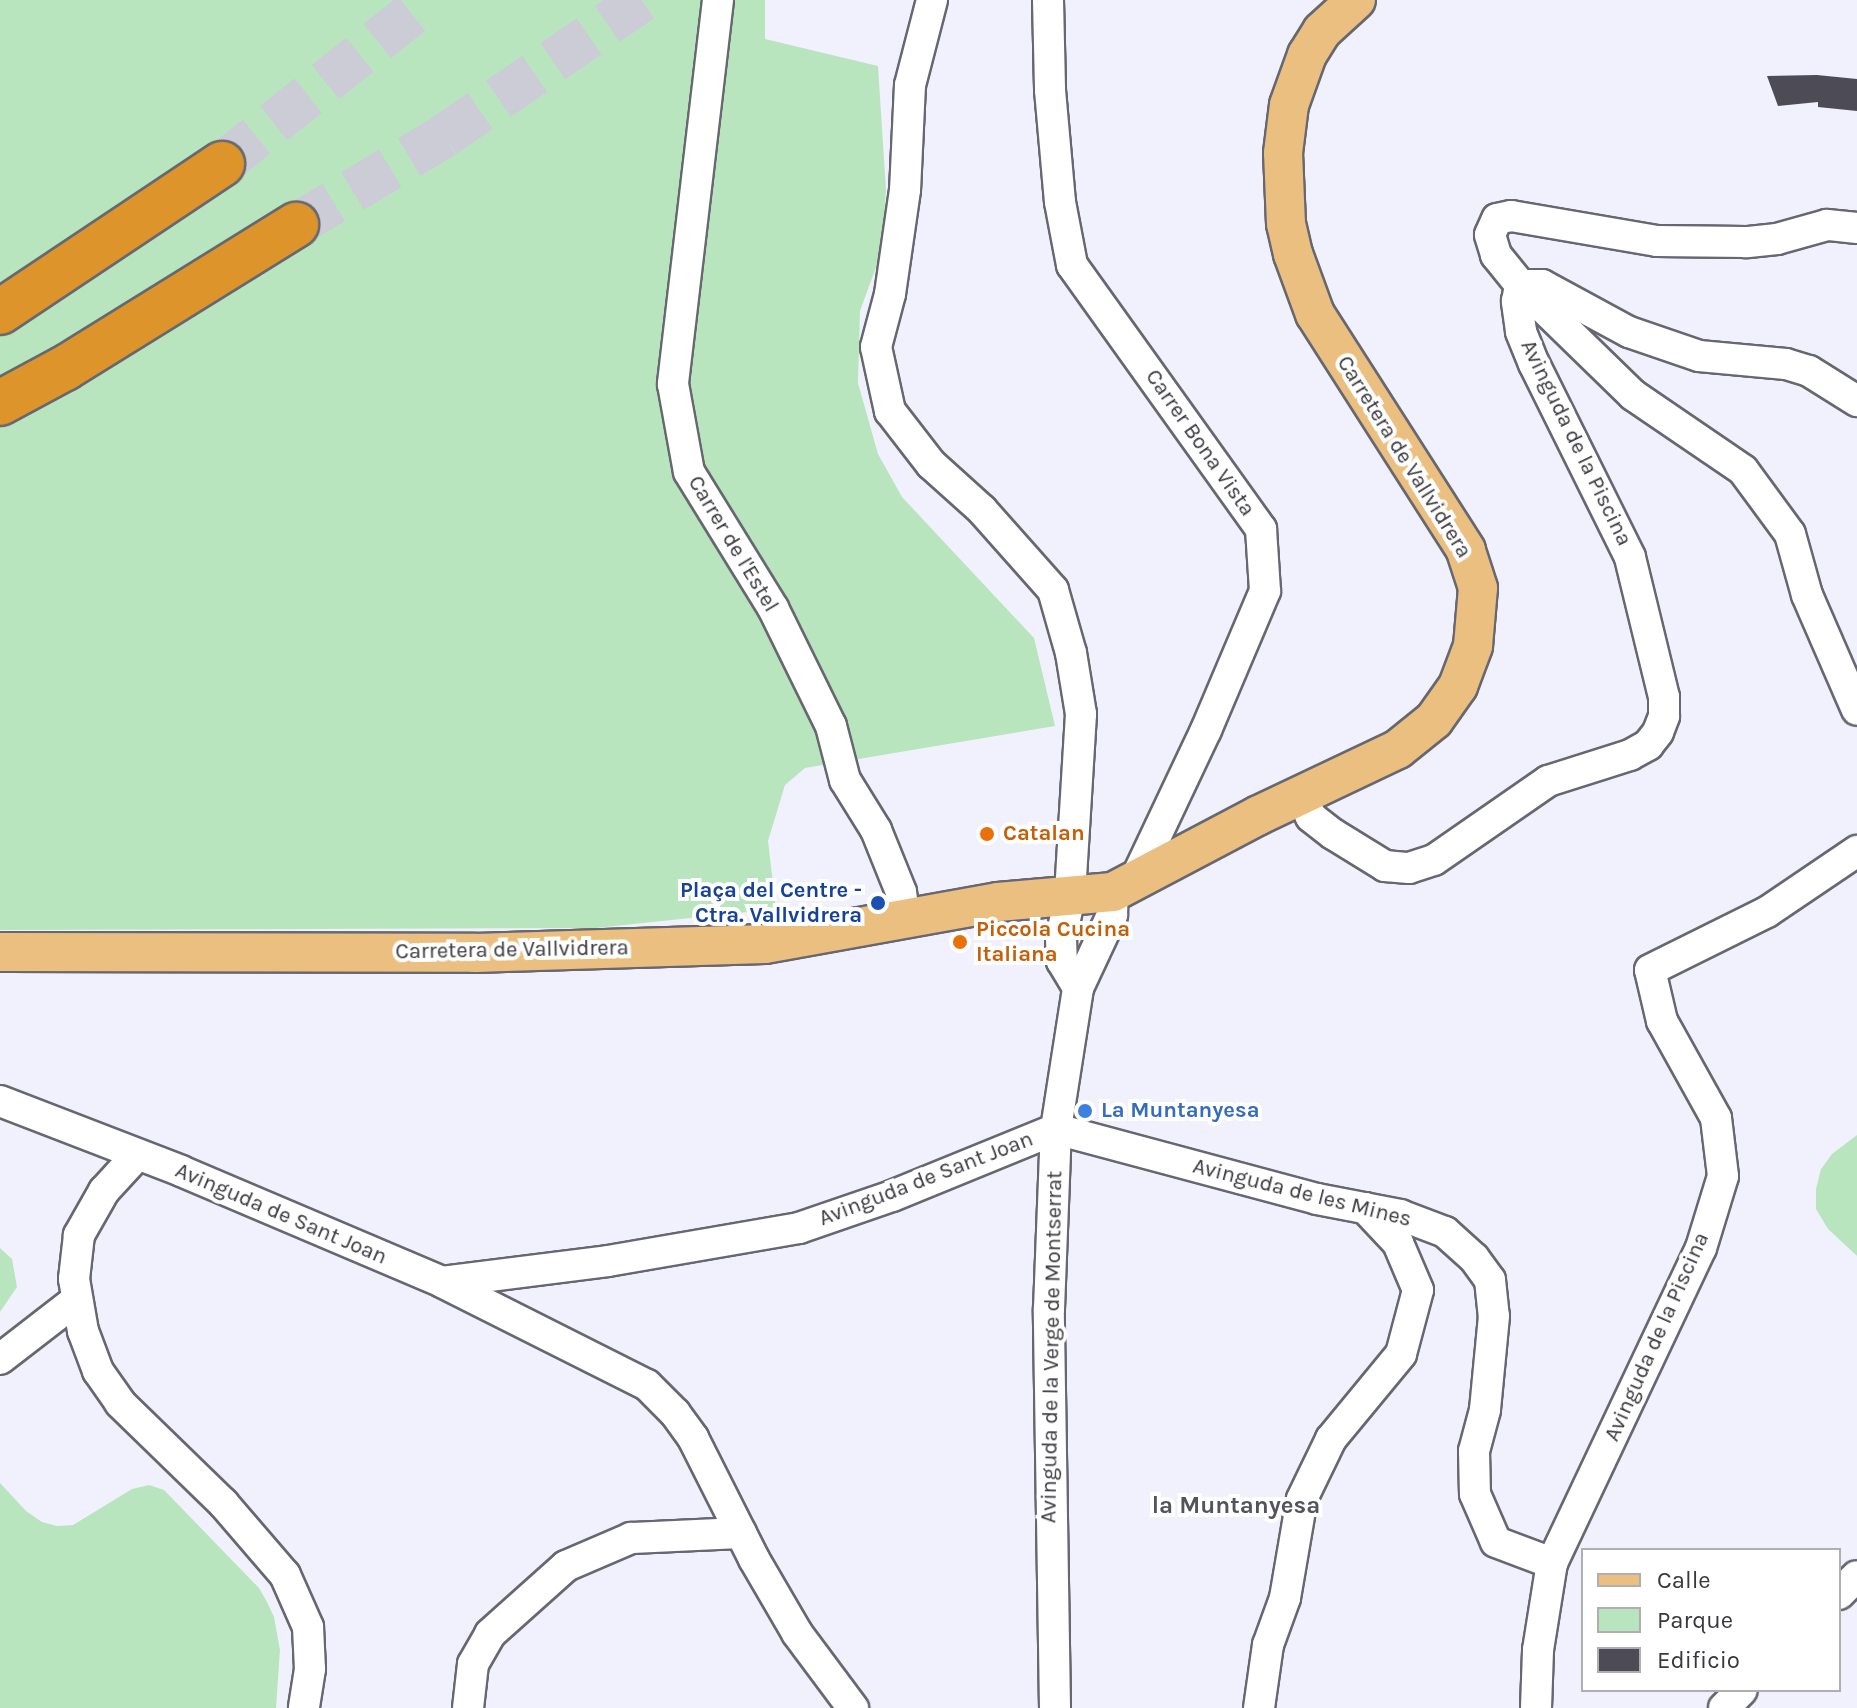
<!DOCTYPE html>
<html>
<head>
<meta charset="utf-8">
<style>
  body { margin:0 }
  #map { position:relative; width:1857px; height:1708px; overflow:hidden; background:#f1f1fd; font-family:Karla,sans-serif }
  div>[style] { position:absolute }
  .green>* { inset:0; background:#b9e5be }
  .building>* { inset:0; background:#4d4c56 }
  .highway-tunnel>* { height:44px; margin-top:-22px; transform-origin:0; background:repeating-linear-gradient(90deg,#ccccd7 0 44px,transparent 0 66px) }
  .roads { filter:drop-shadow(2px 0 #676771) drop-shadow(-2px 0 #676771) drop-shadow(0 2px #676771) drop-shadow(0 -2px #676771) }
  .minor>* { height:30px; margin:-15px; padding:0 15px; transform-origin:15px; border-radius:15px; background:#fff }
  .major>* { height:38px; margin:-19px; padding:0 19px; transform-origin:19px; border-radius:19px; background:#ebbf80 }
  .highway>* { height:44px; margin:-22px; padding:0 22px; transform-origin:22px; border-radius:22px; background:#dd952b }
  .dots>* { width:22px; height:22px; translate:-50% -50%; box-sizing:border-box; border:4px solid #fff; border-radius:50% }
  span { translate:-50% -50%; white-space:nowrap; text-align:center; line-height:1.15; -webkit-text-stroke:8px #fff; paint-order:stroke }
  .street-label { font-size:22px; color:#38383d }
  .food-label { font-size:22px; color:#c56008; font-weight:700 }
  .left { translate:0 -50%; text-align:left }
  .transit-label { font-size:22px; color:#164399; font-weight:700 }
  .right { translate:-100% -50%; text-align:right }
  .shop-label { font-size:22px; color:#366cbe; font-weight:700 }
  .neighbourhood-label { font-size:24px; color:#53535d; font-weight:700 }
  .legend { position:absolute; left:1581px; top:1548px; width:260px; height:144px; box-sizing:border-box; background:#fff; border:2px solid #afafb1; margin:0; padding:10px 14px; list-style:none; font-size:24px; color:#38383d }
  .legend li { display:flex; align-items:center; gap:16px; height:40px }
  .legend b { width:40px; border:2px solid #afafb1 }
</style>
</head>
<body>
<div id="map">
  <div class="green">
    <div style="clip-path:polygon(0 0,765px 0,765px 39px,878px 66px,886px 190px,882px 251px,860px 311px,858px 383px,878px 454px,902px 497px,1034px 638px,1055px 726px,805px 768px,785px 785px,768px 841px,776px 909px,596px 928px,0 930px)"></div>
    <div style="clip-path:polygon(1857px 1135px,1857px 1256px,1828px 1229px,1816px 1209px,1816px 1189px,1821px 1169px,1832px 1154px)"></div>
    <div style="clip-path:polygon(0 1248px,12px 1259px,17px 1287px,0 1312px)"></div>
    <div style="clip-path:polygon(0 1483px,26px 1511px,42px 1522px,57px 1526px,73px 1525px,132px 1489px,149px 1485px,164px 1490px,259px 1588px,267px 1602px,274px 1617px,280px 1650px,276px 1708px,0 1708px)"></div>
  </div>
  <div class="building">
    <div style="clip-path:polygon(1817px 75px,1857px 79px,1857px 111px,1818px 107px,1818px 102px,1778px 106px,1767px 76px)"></div>
  </div>
  <div class="highway-tunnel">
    <div style="left:222px;top:164px;width:264px;rotate:-38.4deg"></div>
    <div style="left:296px;top:225px;width:173px;rotate:-31deg"></div>
    <div style="left:444px;top:136px;width:240px;rotate:-34.5deg"></div>
  </div>
  <div class="roads">
    <div class="minor">
      <div style="left:718px;top:0;width:387px;rotate:96.7deg"></div>
      <div style="left:673px;top:384px;width:89px;rotate:79.7deg"></div>
      <div style="left:689px;top:472px;width:160px;rotate:58.3deg"></div>
      <div style="left:773px;top:608px;width:131px;rotate:63.8deg"></div>
      <div style="left:831px;top:726px;width:56px;rotate:75.5deg"></div>
      <div style="left:845px;top:780px;width:59px;rotate:58.2deg"></div>
      <div style="left:876px;top:830px;width:67px;rotate:68deg"></div>
      <div style="left:901px;top:892px;width:27px;rotate:82deg"></div>
      <div style="left:932px;top:0;width:88px;rotate:104.5deg"></div>
      <div style="left:910px;top:85px;width:105px;rotate:92.7deg"></div>
      <div style="left:905px;top:190px;width:105px;rotate:98.2deg"></div>
      <div style="left:890px;top:294px;width:55px;rotate:104.8deg"></div>
      <div style="left:876px;top:347px;width:66px;rotate:77.7deg"></div>
      <div style="left:890px;top:411px;width:67px;rotate:52.3deg"></div>
      <div style="left:931px;top:464px;width:69px;rotate:42deg"></div>
      <div style="left:982px;top:510px;width:107px;rotate:48.4deg"></div>
      <div style="left:1053px;top:590px;width:66px;rotate:74.1deg"></div>
      <div style="left:1071px;top:653px;width:62px;rotate:80.7deg"></div>
      <div style="left:1081px;top:714px;width:182px;rotate:93.5deg"></div>
      <div style="left:1070px;top:896px;width:43px;rotate:102.1deg"></div>
      <div style="left:1061px;top:938px;width:23px;rotate:88deg"></div>
      <div style="left:1062px;top:961px;width:31px;rotate:59deg"></div>
      <div style="left:1048px;top:0;width:90px;rotate:88.7deg"></div>
      <div style="left:1050px;top:90px;width:112px;rotate:84.9deg"></div>
      <div style="left:1060px;top:202px;width:64px;rotate:79.2deg"></div>
      <div style="left:1072px;top:265px;width:325px;rotate:54.4deg"></div>
      <div style="left:1261px;top:529px;width:62px;rotate:86.3deg"></div>
      <div style="left:1265px;top:591px;width:151px;rotate:113deg"></div>
      <div style="left:1206px;top:730px;width:168px;rotate:115.3deg"></div>
      <div style="left:1857px;top:228px;width:30px;rotate:-174deg"></div>
      <div style="left:1827px;top:225px;width:52px;rotate:164.4deg"></div>
      <div style="left:1777px;top:239px;width:31px;rotate:174deg"></div>
      <div style="left:1746px;top:242px;width:89px;rotate:-179.4deg"></div>
      <div style="left:1657px;top:241px;width:148px;rotate:-170.3deg"></div>
      <div style="left:1511px;top:216px;width:14px;rotate:168deg"></div>
      <div style="left:1497px;top:219px;width:17px;rotate:114deg"></div>
      <div style="left:1490px;top:235px;width:21px;rotate:73deg"></div>
      <div style="left:1496px;top:255px;width:38px;rotate:51deg"></div>
      <div style="left:1520px;top:285px;width:158px;rotate:44.2deg"></div>
      <div style="left:1633px;top:395px;width:133px;rotate:34.3deg"></div>
      <div style="left:1743px;top:470px;width:79px;rotate:53.7deg"></div>
      <div style="left:1790px;top:534px;width:63px;rotate:74.4deg"></div>
      <div style="left:1807px;top:595px;width:125px;rotate:66.5deg"></div>
      <div style="left:1526px;top:285px;width:16px"></div>
      <div style="left:1542px;top:285px;width:99px;rotate:28.4deg"></div>
      <div style="left:1629px;top:332px;width:74px;rotate:18.9deg"></div>
      <div style="left:1699px;top:356px;width:87px;rotate:5.3deg"></div>
      <div style="left:1786px;top:364px;width:24px;rotate:17deg"></div>
      <div style="left:1809px;top:371px;width:57px;rotate:32deg"></div>
      <div style="left:1301px;top:797px;width:22px;rotate:63deg"></div>
      <div style="left:1311px;top:817px;width:28px;rotate:38deg"></div>
      <div style="left:1333px;top:834px;width:61px;rotate:31.6deg"></div>
      <div style="left:1385px;top:866px;width:24px;rotate:5deg"></div>
      <div style="left:1409px;top:868px;width:26px;rotate:-18deg"></div>
      <div style="left:1434px;top:860px;width:139px;rotate:-34.7deg"></div>
      <div style="left:1548px;top:781px;width:86px;rotate:-17.6deg"></div>
      <div style="left:1630px;top:755px;width:21px;rotate:-29deg"></div>
      <div style="left:1648px;top:745px;width:16px;rotate:-52deg"></div>
      <div style="left:1658px;top:732px;width:17px;rotate:-69deg"></div>
      <div style="left:1664px;top:716px;width:19px;rotate:-90deg"></div>
      <div style="left:1664px;top:697px;width:144px;rotate:-103.7deg"></div>
      <div style="left:1630px;top:557px;width:216px;rotate:-116.4deg"></div>
      <div style="left:1534px;top:364px;width:35px;rotate:-112deg"></div>
      <div style="left:1521px;top:331px;width:30px;rotate:-98deg"></div>
      <div style="left:1517px;top:301px;width:16px;rotate:-79deg"></div>
      <div style="left:0;top:1101px;width:194px;rotate:21.1deg"></div>
      <div style="left:181px;top:1171px;width:284px;rotate:23deg"></div>
      <div style="left:442px;top:1282px;width:229px;rotate:26.7deg"></div>
      <div style="left:647px;top:1385px;width:40px;rotate:45deg"></div>
      <div style="left:675px;top:1413px;width:31px;rotate:54deg"></div>
      <div style="left:693px;top:1438px;width:136px;rotate:63.2deg"></div>
      <div style="left:754px;top:1559px;width:86px;rotate:59.8deg"></div>
      <div style="left:797px;top:1633px;width:94px;rotate:53.3deg"></div>
      <div style="left:137px;top:1155px;width:49px;rotate:132.5deg"></div>
      <div style="left:104px;top:1191px;width:51px;rotate:119.6deg"></div>
      <div style="left:79px;top:1235px;width:44px;rotate:96.5deg"></div>
      <div style="left:74px;top:1279px;width:53px;rotate:80.2deg"></div>
      <div style="left:83px;top:1331px;width:43px;rotate:69.4deg"></div>
      <div style="left:98px;top:1371px;width:39px;rotate:55deg"></div>
      <div style="left:120px;top:1403px;width:144px;rotate:44.2deg"></div>
      <div style="left:223px;top:1503px;width:95px;rotate:49.3deg"></div>
      <div style="left:285px;top:1575px;width:57px;rotate:66.1deg"></div>
      <div style="left:308px;top:1627px;width:42px;rotate:87.3deg"></div>
      <div style="left:310px;top:1669px;width:39px;rotate:99deg"></div>
      <div style="left:442px;top:1282px;width:167px;rotate:-7.2deg"></div>
      <div style="left:608px;top:1261px;width:194px;rotate:-9.8deg"></div>
      <div style="left:799px;top:1228px;width:98px;rotate:-19deg"></div>
      <div style="left:892px;top:1196px;width:177px;rotate:-22.2deg"></div>
      <div style="left:1056px;top:1129px;width:270px;rotate:15deg"></div>
      <div style="left:1317px;top:1199px;width:85px;rotate:10.9deg"></div>
      <div style="left:1400px;top:1215px;width:48px;rotate:20.7deg"></div>
      <div style="left:1445px;top:1232px;width:39px;rotate:42deg"></div>
      <div style="left:1474px;top:1258px;width:27px;rotate:54deg"></div>
      <div style="left:1490px;top:1280px;width:36px;rotate:84deg"></div>
      <div style="left:1494px;top:1316px;width:94px;rotate:95.5deg"></div>
      <div style="left:1485px;top:1410px;width:42px;rotate:105deg"></div>
      <div style="left:1474px;top:1451px;width:43px;rotate:88.7deg"></div>
      <div style="left:1475px;top:1494px;width:52px;rotate:66.4deg"></div>
      <div style="left:1496px;top:1542px;width:60px;rotate:20.6deg"></div>
      <div style="left:0;top:1359px;width:95px;rotate:-37.7deg"></div>
      <div style="left:1839px;top:1594px;width:25px;rotate:-45deg"></div>
      <div style="left:468px;top:1708px;width:44px;rotate:-83.5deg"></div>
      <div style="left:473px;top:1664px;width:34px;rotate:-60deg"></div>
      <div style="left:490px;top:1634px;width:102px;rotate:-41.8deg"></div>
      <div style="left:566px;top:1566px;width:71px;rotate:-23.3deg"></div>
      <div style="left:631px;top:1538px;width:110px;rotate:-2.6deg"></div>
      <div style="left:1055px;top:1708px;width:399px;rotate:-90.9deg"></div>
      <div style="left:1049px;top:1309px;width:180px;rotate:-87.8deg"></div>
      <div style="left:1056px;top:1129px;width:143px;rotate:-81.1deg"></div>
      <div style="left:1078px;top:988px;width:81px;rotate:-65deg"></div>
      <div style="left:1112px;top:915px;width:23px;rotate:-88deg"></div>
      <div style="left:1259px;top:1708px;width:64px;rotate:-81.9deg"></div>
      <div style="left:1268px;top:1645px;width:50px;rotate:-70.1deg"></div>
      <div style="left:1285px;top:1598px;width:100px;rotate:-80.3deg"></div>
      <div style="left:1302px;top:1499px;width:67px;rotate:-64.2deg"></div>
      <div style="left:1331px;top:1439px;width:110px;rotate:-50.5deg"></div>
      <div style="left:1401px;top:1354px;width:66px;rotate:-75.1deg"></div>
      <div style="left:1418px;top:1290px;width:51px;rotate:-113.1deg"></div>
      <div style="left:1398px;top:1243px;width:48px;rotate:-133.3deg"></div>
      <div style="left:1536px;top:1708px;width:58px;rotate:-88deg"></div>
      <div style="left:1538px;top:1650px;width:88px;rotate:-80.9deg"></div>
      <div style="left:1552px;top:1563px;width:348px;rotate:-64.7deg"></div>
      <div style="left:1701px;top:1248px;width:75px;rotate:-73deg"></div>
      <div style="left:1723px;top:1176px;width:58px;rotate:-96.9deg"></div>
      <div style="left:1716px;top:1118px;width:111px;rotate:-119.1deg"></div>
      <div style="left:1662px;top:1021px;width:52px;rotate:-103.2deg"></div>
      <div style="left:1650px;top:970px;width:131px;rotate:-26.4deg"></div>
      <div style="left:1767px;top:912px;width:109px;rotate:-34.1deg"></div>
      <div style="left:1724px;top:1708px;width:25px;rotate:-45deg"></div>
    </div>
    <div class="major">
      <div style="left:0;top:952px;width:475px;rotate:0.1deg"></div>
      <div style="left:475px;top:953px;width:290px;rotate:-1.8deg"></div>
      <div style="left:765px;top:944px;width:237px;rotate:-10.2deg"></div>
      <div style="left:998px;top:902px;width:115px;rotate:-5deg"></div>
      <div style="left:1113px;top:892px;width:163px;rotate:-27.8deg"></div>
      <div style="left:1257px;top:816px;width:156px;rotate:-25.4deg"></div>
      <div style="left:1398px;top:749px;width:46px;rotate:-38.9deg"></div>
      <div style="left:1434px;top:720px;width:42px;rotate:-54.8deg"></div>
      <div style="left:1458px;top:686px;width:43px;rotate:-69.4deg"></div>
      <div style="left:1473px;top:646px;width:58px;rotate:-85.1deg"></div>
      <div style="left:1478px;top:588px;width:40px;rotate:-108deg"></div>
      <div style="left:1466px;top:550px;width:280px;rotate:-122.6deg"></div>
      <div style="left:1315px;top:314px;width:64px;rotate:-110.1deg"></div>
      <div style="left:1293px;top:254px;width:31px;rotate:-103deg"></div>
      <div style="left:1286px;top:224px;width:71px;rotate:-92.4deg"></div>
      <div style="left:1283px;top:153px;width:48px;rotate:-82.9deg"></div>
      <div style="left:1289px;top:105px;width:53px;rotate:-70.2deg"></div>
      <div style="left:1307px;top:55px;width:28px;rotate:-58deg"></div>
      <div style="left:1322px;top:31px;width:46px;rotate:-42.4deg"></div>
    </div>
    <div class="highway">
      <div style="left:0;top:312px;width:267px;rotate:-33.7deg"></div>
      <div style="left:0;top:403px;width:74px;rotate:-28.3deg"></div>
      <div style="left:65px;top:368px;width:272px;rotate:-31.8deg"></div>
    </div>
  </div>
  <div class="dots">
    <div style="left:987px;top:834px;background:#e8710a"></div>
    <div style="left:878px;top:903px;background:#1a4fb4"></div>
    <div style="left:960px;top:942px;background:#e8710a"></div>
    <div style="left:1085px;top:1111px;background:#3f7fe0"></div>
  </div>
  <div class="street-label">
    <span style="left:1200px;top:443px;rotate:55deg">Carrer Bona Vista</span>
    <span style="left:1576px;top:443px;rotate:64deg">Avinguda de la Piscina</span>
    <span style="left:1404px;top:457px;rotate:58deg">Carretera de Vallvidrera</span>
    <span style="left:733px;top:544px;rotate:59deg">Carrer de l'Estel</span>
    <span style="left:512px;top:950px;rotate:-1deg">Carretera de Vallvidrera</span>
    <span style="left:926px;top:1179px;rotate:-21deg">Avinguda de Sant Joan</span>
    <span style="left:1302px;top:1193px;rotate:14deg">Avinguda de les Mines</span>
    <span style="left:281px;top:1214px;rotate:23deg">Avinguda de Sant Joan</span>
    <span style="left:1657px;top:1337px;rotate:-66deg">Avinguda de la Piscina</span>
    <span style="left:1052px;top:1347px;rotate:-89deg">Avinguda de la Verge de Montserrat</span>
  </div>
  <div class="food-label">
    <span class="left" style="left:1003px;top:834px">Catalan</span>
    <span class="left" style="left:976px;top:942px">Piccola Cucina<br>Italiana</span>
  </div>
  <div class="transit-label">
    <span class="right" style="left:862px;top:903px">Plaça del Centre -<br>Ctra. Vallvidrera</span>
  </div>
  <div class="shop-label">
    <span class="left" style="left:1101px;top:1111px">La Muntanyesa</span>
  </div>
  <div class="neighbourhood-label">
    <span style="left:1236px;top:1506px">la Muntanyesa</span>
  </div>
  <ul class="legend">
  <li><b style="height:10px;background:#ebbf80"></b>Calle</li>
  <li><b style="height:22px;background:#b9e5be"></b>Parque</li>
  <li><b style="height:22px;background:#4d4c56"></b>Edificio</li>
  </ul>
</div>
</body>
</html>
